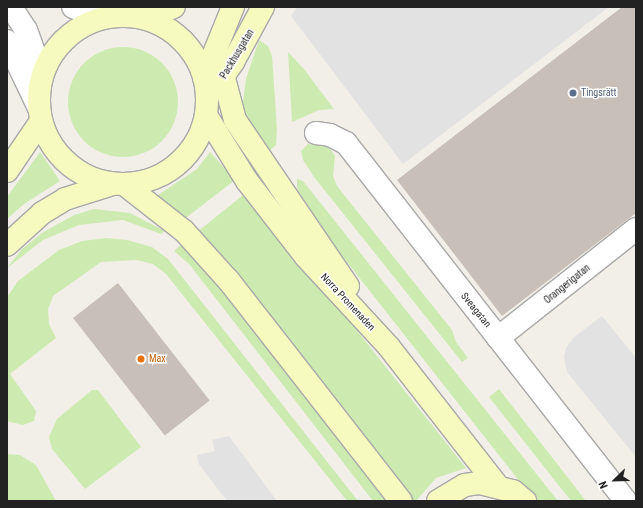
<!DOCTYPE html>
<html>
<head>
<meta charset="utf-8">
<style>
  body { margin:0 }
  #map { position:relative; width:643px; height:508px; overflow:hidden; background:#f2efe9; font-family:"Roboto Condensed",sans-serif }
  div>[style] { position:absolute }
  .grass>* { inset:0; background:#cdebb0 }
  .round { border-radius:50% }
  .parking>* { inset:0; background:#e2e2e2 }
  .building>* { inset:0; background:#c7bfb8; transform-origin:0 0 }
  .roads { filter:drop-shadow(1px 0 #a9a9a9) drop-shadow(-1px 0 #a9a9a9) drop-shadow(0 1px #a9a9a9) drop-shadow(0 -1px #a9a9a9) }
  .minor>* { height:22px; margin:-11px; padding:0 11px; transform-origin:11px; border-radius:11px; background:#fff }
  .tertiary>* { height:22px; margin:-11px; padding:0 11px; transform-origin:11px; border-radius:11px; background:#fff }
  .secondary>* { height:22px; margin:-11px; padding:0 11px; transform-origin:11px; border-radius:11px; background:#f7fabf }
  .secondary>.ring { margin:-11px; padding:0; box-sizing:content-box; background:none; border:22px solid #f7fabf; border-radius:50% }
  .dots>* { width:11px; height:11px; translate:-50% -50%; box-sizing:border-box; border:2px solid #fff; border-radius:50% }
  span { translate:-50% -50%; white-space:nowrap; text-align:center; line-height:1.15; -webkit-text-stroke:3px #fff; paint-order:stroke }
  .street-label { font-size:10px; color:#222 }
  .service-label { font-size:10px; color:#4e5e75 }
  .left { translate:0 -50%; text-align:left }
  .food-label { font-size:10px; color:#c56008 }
  .frame { position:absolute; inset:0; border:8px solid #222; pointer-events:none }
  .north { position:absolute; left:595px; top:460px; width:40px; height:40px; -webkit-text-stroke:3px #fff; paint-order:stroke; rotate:247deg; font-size:11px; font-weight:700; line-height:16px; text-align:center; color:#222 }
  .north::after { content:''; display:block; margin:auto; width:14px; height:18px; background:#222; clip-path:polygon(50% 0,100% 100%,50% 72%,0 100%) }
</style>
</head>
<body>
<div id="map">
  <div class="grass">
    <div style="clip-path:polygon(259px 40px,268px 46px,272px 56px,277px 129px,276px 145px,266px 154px,242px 110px,246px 79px)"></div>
    <div class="round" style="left:68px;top:47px;width:110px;height:110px"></div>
    <div style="clip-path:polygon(288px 52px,304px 69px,334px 109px,319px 110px,292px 122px)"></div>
    <div style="clip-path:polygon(308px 144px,329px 147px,335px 156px,333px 176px,337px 186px,452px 330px,456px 342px,468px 358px,462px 362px,314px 177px,303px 160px,301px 151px)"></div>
    <div style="clip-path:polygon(40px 152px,60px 181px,24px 204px,7px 219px,7px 197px)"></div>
    <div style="clip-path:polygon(210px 152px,235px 180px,183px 220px,155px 197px,197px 169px)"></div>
    <div style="clip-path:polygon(297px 179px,303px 181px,558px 501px,535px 501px,317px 224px,304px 205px,297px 188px)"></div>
    <div style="clip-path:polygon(247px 192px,466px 468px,436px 478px,416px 501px,412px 501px,224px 261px,197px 232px)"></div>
    <div style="clip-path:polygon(94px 209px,130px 213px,165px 231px,161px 234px,123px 220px,79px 225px,43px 240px,7px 268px,22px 249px,42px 233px,74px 215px)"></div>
    <div style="clip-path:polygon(106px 238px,127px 240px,152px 247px,168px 259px,358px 501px,347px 501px,166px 274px,153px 264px,136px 260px,101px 262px,53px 296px,48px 309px,49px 324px,56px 338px,10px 374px,36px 411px,34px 421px,23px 425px,7px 421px,7px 297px,18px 281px,59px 250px,82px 241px)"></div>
    <div style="clip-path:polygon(183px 243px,207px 268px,386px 501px,373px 501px,189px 264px,174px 251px)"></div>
    <div style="clip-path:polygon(499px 389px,586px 501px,571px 501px,489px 397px)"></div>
    <div style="clip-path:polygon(92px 390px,98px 390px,141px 447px,85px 489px,52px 449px,49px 437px,57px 419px)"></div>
    <div style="clip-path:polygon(7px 454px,20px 455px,36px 465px,56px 501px,7px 501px)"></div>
  </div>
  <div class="parking">
    <div style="clip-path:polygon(297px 7px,609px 7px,403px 164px,291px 16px)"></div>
    <div style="clip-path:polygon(602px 316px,636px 358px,636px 457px,567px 372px,564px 357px,566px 348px,574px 337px)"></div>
    <div style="clip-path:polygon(229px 436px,277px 501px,227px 501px,198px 463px,197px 455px,215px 451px,212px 440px)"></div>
  </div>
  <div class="building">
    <div style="clip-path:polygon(622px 7px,636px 7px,636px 213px,502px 316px,397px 180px)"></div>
    <div style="left:118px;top:283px;width:149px;height:57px;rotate:52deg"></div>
  </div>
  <div class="roads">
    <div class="minor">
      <div style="left:316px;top:133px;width:14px;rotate:8deg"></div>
      <div style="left:330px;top:135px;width:18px;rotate:27deg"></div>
      <div style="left:346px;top:143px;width:454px;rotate:52deg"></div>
      <div style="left:498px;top:338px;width:176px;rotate:-38.3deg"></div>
    </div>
    <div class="tertiary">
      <div style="left:11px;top:7px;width:27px;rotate:57deg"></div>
      <div style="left:26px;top:30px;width:47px;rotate:70deg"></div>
      <div style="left:73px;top:7px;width:29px;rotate:22deg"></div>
      <div style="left:7px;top:41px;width:74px;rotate:64.5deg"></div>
    </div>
    <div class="secondary">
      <div class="ring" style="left:39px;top:16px;width:146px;height:146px"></div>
      <div style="left:145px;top:18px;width:31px;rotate:-21deg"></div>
      <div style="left:204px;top:78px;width:77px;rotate:-67.8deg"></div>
      <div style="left:224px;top:78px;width:43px;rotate:75.3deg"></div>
      <div style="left:235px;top:120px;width:201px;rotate:55.8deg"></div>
      <div style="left:215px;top:88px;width:32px;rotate:-55deg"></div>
      <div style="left:233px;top:62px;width:63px;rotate:-61.4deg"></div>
      <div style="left:206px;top:115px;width:78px;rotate:58.2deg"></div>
      <div style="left:247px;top:181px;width:96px;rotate:52.2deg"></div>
      <div style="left:306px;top:257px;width:122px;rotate:47.3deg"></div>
      <div style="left:389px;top:347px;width:174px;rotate:52deg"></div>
      <div style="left:7px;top:171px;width:60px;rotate:-55.8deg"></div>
      <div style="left:124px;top:184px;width:76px;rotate:38.1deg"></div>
      <div style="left:184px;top:231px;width:67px;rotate:48deg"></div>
      <div style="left:229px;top:281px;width:279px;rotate:52deg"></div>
      <div style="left:7px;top:245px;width:47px;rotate:-42.4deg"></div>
      <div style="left:42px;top:213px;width:27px;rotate:-31deg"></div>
      <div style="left:65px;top:199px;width:50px;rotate:-17.4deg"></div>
      <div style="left:438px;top:501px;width:31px;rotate:-31deg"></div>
      <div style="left:465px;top:485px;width:15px;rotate:-8deg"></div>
      <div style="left:480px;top:483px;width:34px;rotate:14deg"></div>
      <div style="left:513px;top:491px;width:16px;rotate:40deg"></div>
    </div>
  </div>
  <div class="dots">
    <div style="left:573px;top:93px;background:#5c6f8a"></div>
    <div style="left:141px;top:359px;background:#e8710a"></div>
  </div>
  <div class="street-label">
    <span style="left:237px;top:54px;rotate:-59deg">Packhusgatan</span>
    <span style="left:567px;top:284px;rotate:-39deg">Orangerigatan</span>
    <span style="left:348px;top:302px;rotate:47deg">Norra Promenaden</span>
    <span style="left:476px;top:310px;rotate:51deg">Sveagatan</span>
  </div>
  <div class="service-label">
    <span class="left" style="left:581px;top:93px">Tingsrätt</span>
  </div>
  <div class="food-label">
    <span class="left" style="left:149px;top:359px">Max</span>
  </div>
  <div class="frame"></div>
  <div class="north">N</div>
</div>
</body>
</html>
